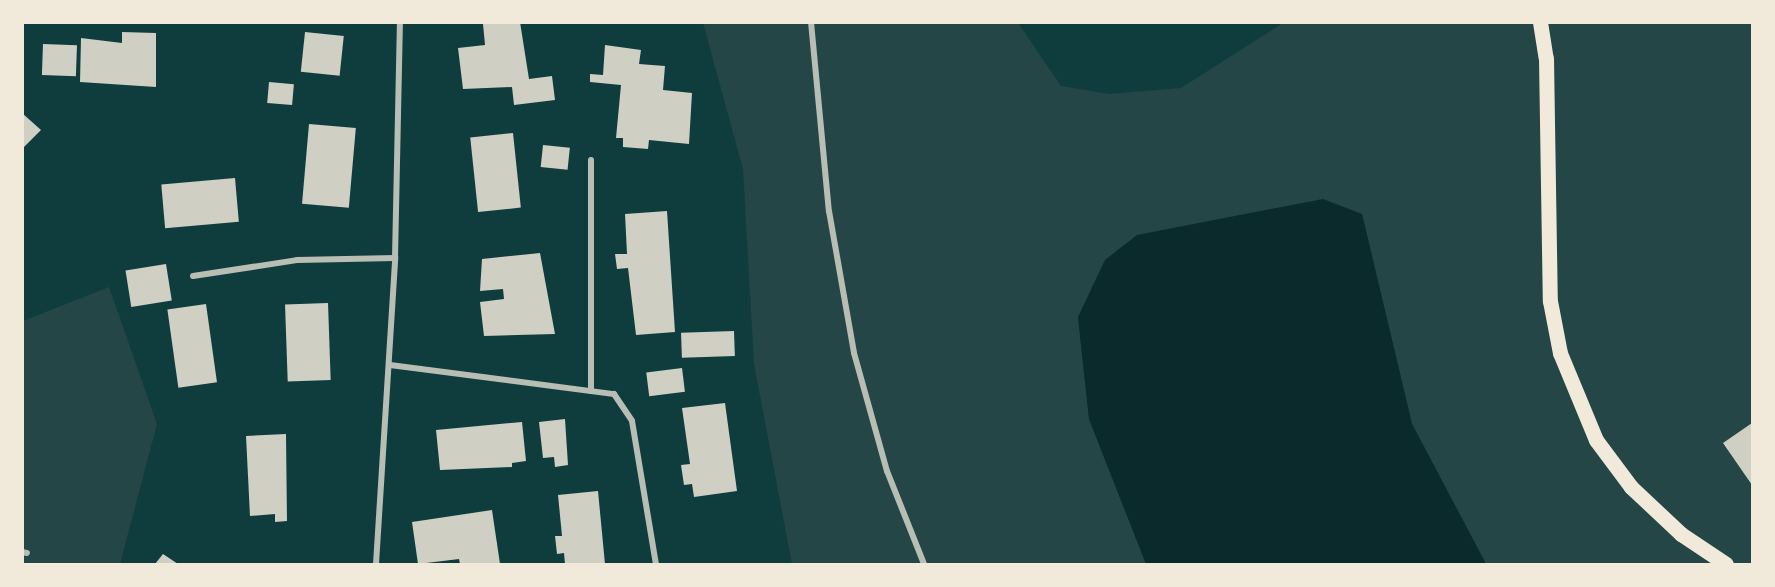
<!DOCTYPE html>
<html>
<head>
<meta charset="utf-8">
<style>
  body { margin:0 }
  #map { position:relative; width:1775px; height:587px; overflow:hidden; background:#0f3d3e; font-family:Quicksand,sans-serif }
  div>[style] { position:absolute }
  .green>* { inset:0; background:#244646 }
  .water>* { inset:0; background:#0a2a2b }
  .building>* { inset:0; background:#cfcfc3; transform-origin:0 0 }
  .minor>* { height:6px; margin:-3px; padding:0 3px; transform-origin:3px; border-radius:3px; background:#b8beb3 }
  .primary>* { height:15px; margin:-7.5px; padding:0 7.5px; transform-origin:7.5px; border-radius:7.5px; background:#f1e9da }
  span { translate:-50% -50%; white-space:nowrap; text-align:center; line-height:1.15; -webkit-text-stroke:5px #f1e9da; paint-order:stroke }
  .frame { position:absolute; inset:0; border:24px solid #f1e9da; pointer-events:none }
</style>
</head>
<body>
<div id="map">
  <div class="green">
    <div style="clip-path:polygon(703px 23px,1018px 23px,1061px 86px,1109px 94px,1181px 88px,1283px 23px,1752px 23px,1752px 564px,1486px 564px,1412px 424px,1362px 214px,1078px 317px,1089px 419px,1146px 564px,792px 564px,754px 364px,743px 169px)"></div>
    <div style="clip-path:polygon(109px 287px,157px 424px,120px 564px,23px 564px,23px 321px)"></div>
  </div>
  <div class="water">
    <div style="clip-path:polygon(1323px 199px,1362px 214px,1412px 424px,1486px 564px,1146px 564px,1089px 419px,1078px 317px,1105px 260px,1137px 235px)"></div>
  </div>
  <div class="building">
    <div style="clip-path:polygon(520px 22px,529px 79px,552px 76px,555px 100px,514px 105px,512px 87px,463px 89px,458px 48px,485px 45px,483px 24px)"></div>
    <div style="clip-path:polygon(122px 32px,156px 33px,156px 87px,80px 82px,81px 38px,122px 43px)"></div>
    <div style="left:305px;top:32px;width:39px;height:40px;rotate:6deg"></div>
    <div style="left:43px;top:44px;width:34px;height:31px;rotate:2deg"></div>
    <div style="clip-path:polygon(605px 45px,641px 50px,639px 64px,665px 66px,663px 90px,692px 93px,689px 144px,649px 140px,648px 149px,623px 147px,623px 138px,616px 138px,621px 85px,590px 82px,590px 74px,603px 75px)"></div>
    <div style="left:269px;top:82px;width:25px;height:21px;rotate:5deg"></div>
    <div style="clip-path:polygon(22px 113px,41px 130px,22px 149px)"></div>
    <div style="left:309px;top:124px;width:47px;height:80px;rotate:5deg"></div>
    <div style="left:513px;top:133px;width:75px;height:43px;rotate:84deg"></div>
    <div style="left:543px;top:145px;width:27px;height:22px;rotate:6deg"></div>
    <div style="left:235px;top:178px;width:44px;height:74px;rotate:85deg"></div>
    <div style="clip-path:polygon(667px 211px,675px 332px,636px 335px,628px 268px,617px 269px,615px 254px,627px 254px,625px 214px)"></div>
    <div style="clip-path:polygon(540px 253px,555px 334px,484px 336px,480px 302px,504px 299px,503px 289px,480px 291px,482px 259px)"></div>
    <div style="left:166px;top:264px;width:37px;height:41px;rotate:81deg"></div>
    <div style="left:328px;top:303px;width:77px;height:43px;rotate:88deg"></div>
    <div style="left:206px;top:304px;width:79px;height:39px;rotate:82deg"></div>
    <div style="left:734px;top:331px;width:25px;height:53px;rotate:88deg"></div>
    <div style="left:682px;top:368px;width:24px;height:36px;rotate:83deg"></div>
    <div style="clip-path:polygon(725px 403px,737px 491px,694px 497px,692px 484px,684px 485px,681px 465px,690px 464px,682px 408px)"></div>
    <div style="clip-path:polygon(565px 419px,568px 465px,555px 467px,554px 457px,543px 458px,539px 422px)"></div>
    <div style="clip-path:polygon(522px 422px,526px 461px,512px 463px,512px 467px,440px 470px,436px 430px)"></div>
    <div style="clip-path:polygon(1752px 423px,1752px 485px,1723px 443px)"></div>
    <div style="clip-path:polygon(286px 434px,287px 521px,275px 522px,275px 514px,250px 516px,246px 436px)"></div>
    <div style="clip-path:polygon(598px 491px,605px 564px,565px 564px,564px 553px,557px 554px,555px 536px,562px 536px,558px 495px)"></div>
    <div style="clip-path:polygon(492px 510px,500px 564px,460px 564px,459px 559px,418px 564px,412px 522px)"></div>
    <div style="clip-path:polygon(163px 554px,178px 564px,155px 564px)"></div>
  </div>
  <div class="minor">
    <div style="left:811px;top:22px;width:190px;rotate:84.6deg"></div>
    <div style="left:829px;top:211px;width:144px;rotate:80deg"></div>
    <div style="left:854px;top:353px;width:123px;rotate:74.4deg"></div>
    <div style="left:887px;top:471px;width:100px;rotate:68.3deg"></div>
    <div style="left:193px;top:276px;width:105px;rotate:-8.7deg"></div>
    <div style="left:297px;top:260px;width:98px;rotate:-1.2deg"></div>
    <div style="left:390px;top:365px;width:226px;rotate:7.4deg"></div>
    <div style="left:614px;top:394px;width:32px;rotate:56deg"></div>
    <div style="left:632px;top:421px;width:145px;rotate:80.5deg"></div>
    <div style="left:591px;top:391px;width:231px;rotate:-90deg"></div>
    <div style="left:22px;top:552px;width:5px;rotate:11deg"></div>
    <div style="left:376px;top:564px;width:307px;rotate:-86.4deg"></div>
    <div style="left:395px;top:258px;width:236px;rotate:-88.8deg"></div>
  </div>
  <div class="primary">
    <div style="left:1540px;top:22px;width:36px;rotate:81deg"></div>
    <div style="left:1546px;top:58px;width:243px;rotate:89.1deg"></div>
    <div style="left:1550px;top:301px;width:53px;rotate:79.1deg"></div>
    <div style="left:1560px;top:353px;width:94px;rotate:67.5deg"></div>
    <div style="left:1596px;top:440px;width:59px;rotate:53.3deg"></div>
    <div style="left:1631px;top:487px;width:69px;rotate:43.2deg"></div>
    <div style="left:1681px;top:534px;width:54px;rotate:33.7deg"></div>
  </div>
  <div class="frame"></div>
</div>
</body>
</html>
